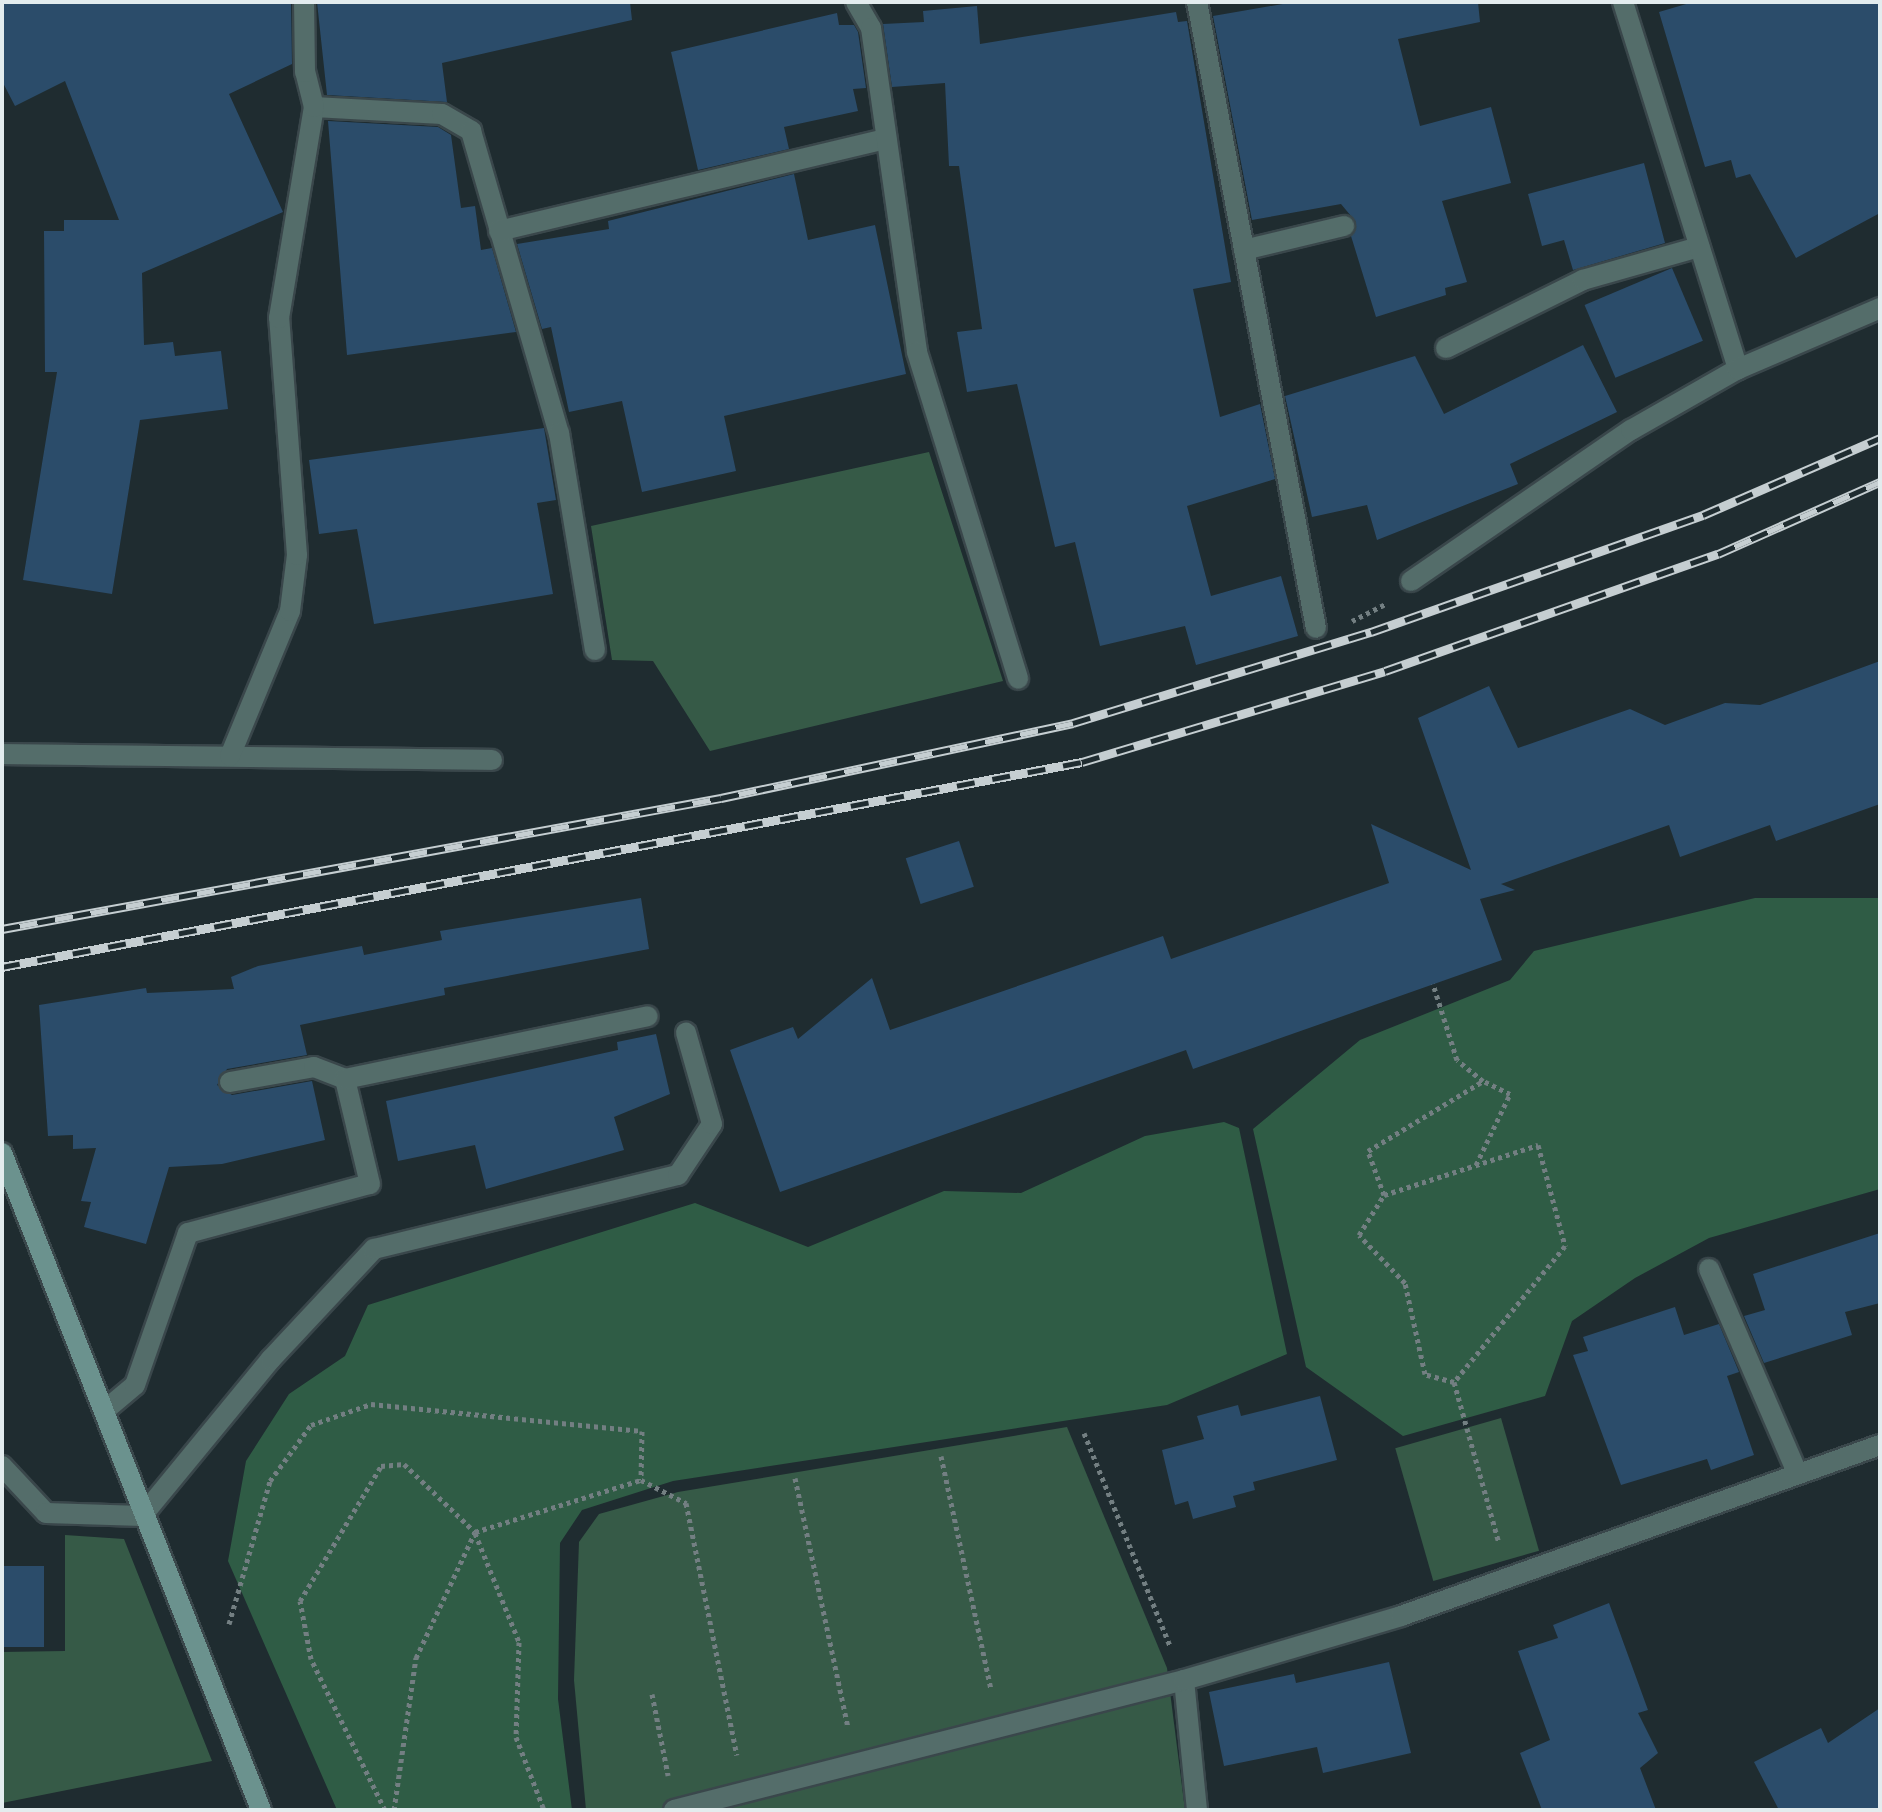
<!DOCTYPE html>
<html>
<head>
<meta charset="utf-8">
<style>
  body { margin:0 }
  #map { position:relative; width:1882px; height:1812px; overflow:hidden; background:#1f2c30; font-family:Montserrat,sans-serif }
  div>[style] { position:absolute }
  .green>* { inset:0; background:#365a47; transform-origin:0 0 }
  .forest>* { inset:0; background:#2f5c45 }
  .building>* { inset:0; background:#2b4c6a; transform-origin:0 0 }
  .path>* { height:5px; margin-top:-2.5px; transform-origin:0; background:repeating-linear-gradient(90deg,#737f82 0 4px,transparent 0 8px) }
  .roads { filter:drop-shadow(2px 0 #3a474b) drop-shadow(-2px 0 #3a474b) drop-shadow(0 2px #3a474b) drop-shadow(0 -2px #3a474b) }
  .lane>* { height:20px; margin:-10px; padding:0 10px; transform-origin:10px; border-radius:10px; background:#546d6a }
  .street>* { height:20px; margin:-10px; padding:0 10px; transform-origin:10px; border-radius:10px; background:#546d6a }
  .secondary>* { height:20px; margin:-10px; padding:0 10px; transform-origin:10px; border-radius:10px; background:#6b928e }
  .rail>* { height:9px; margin-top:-4.5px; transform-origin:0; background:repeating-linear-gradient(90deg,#1f2c30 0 18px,#c5ced1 0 36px); box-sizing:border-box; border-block:2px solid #c5ced1 }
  span { translate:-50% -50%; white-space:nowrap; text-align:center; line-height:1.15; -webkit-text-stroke:8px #1f2c30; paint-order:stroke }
  .frame { position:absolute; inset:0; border:4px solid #e3ecee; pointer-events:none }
</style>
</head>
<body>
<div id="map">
  <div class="green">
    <div style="clip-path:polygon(929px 452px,1003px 681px,710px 751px,653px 661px,612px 660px,591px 526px)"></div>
    <div style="left:1501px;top:1418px;width:138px;height:110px;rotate:74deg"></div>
    <div style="clip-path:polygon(1067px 1427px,1167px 1668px,1185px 1810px,586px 1810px,574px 1680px,579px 1542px,599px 1514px,678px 1492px)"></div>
    <div style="clip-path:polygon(65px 1535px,124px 1539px,212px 1761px,2px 1803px,2px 1652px,65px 1651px)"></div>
  </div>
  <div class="forest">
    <div style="clip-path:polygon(1755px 898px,1880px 898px,1880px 1189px,1709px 1238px,1635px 1278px,1572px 1321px,1545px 1396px,1403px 1436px,1306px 1367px,1253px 1129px,1360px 1040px,1510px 980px,1534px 951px)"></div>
    <div style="clip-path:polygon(1224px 1122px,1239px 1128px,1287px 1354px,1167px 1405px,673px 1481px,582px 1510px,560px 1543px,558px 1699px,572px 1810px,337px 1810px,228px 1561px,246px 1461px,289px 1394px,345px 1356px,368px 1305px,695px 1203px,808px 1247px,944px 1191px,1021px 1193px,1145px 1136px)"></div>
  </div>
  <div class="building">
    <div style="clip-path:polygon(2px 2px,291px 2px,292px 64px,229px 94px,283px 212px,142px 273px,144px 345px,173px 342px,175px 356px,221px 351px,228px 409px,140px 420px,112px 594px,23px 580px,57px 372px,45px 372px,44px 231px,64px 231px,64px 220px,119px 220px,65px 81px,15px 106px,2px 81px)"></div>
    <div style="clip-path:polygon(317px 2px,630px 2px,632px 20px,442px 63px,447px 102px,327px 95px)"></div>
    <div style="clip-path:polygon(1294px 2px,1478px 2px,1480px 22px,1398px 39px,1420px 126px,1491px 107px,1511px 183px,1442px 201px,1467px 282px,1445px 288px,1446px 295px,1376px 317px,1351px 236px,1356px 222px,1341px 204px,1252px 220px,1213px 16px)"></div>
    <div style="clip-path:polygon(1693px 2px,1880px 2px,1880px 213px,1796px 258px,1750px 174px,1736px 178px,1731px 160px,1705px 167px,1659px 12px)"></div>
    <div style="clip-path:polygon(977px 6px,980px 44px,1176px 12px,1178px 22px,1187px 21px,1231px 282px,1193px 289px,1220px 417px,1260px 404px,1275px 479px,1187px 506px,1211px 596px,1281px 576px,1298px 636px,1196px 665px,1185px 626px,1100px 646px,1075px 542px,1055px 547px,1017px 384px,967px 392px,957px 332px,982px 329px,959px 166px,949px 166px,945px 83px,892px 87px,883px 24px,924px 22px,923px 11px)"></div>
    <div style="clip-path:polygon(837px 13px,839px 25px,854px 25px,858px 32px,866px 88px,853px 89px,858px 111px,784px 127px,789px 149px,698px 170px,671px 52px)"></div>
    <div style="clip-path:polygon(328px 121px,438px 127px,451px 135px,461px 208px,475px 206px,481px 250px,492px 248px,516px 332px,347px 355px)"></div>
    <div style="clip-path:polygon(1644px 163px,1665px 243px,1573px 270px,1564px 240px,1542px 246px,1528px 194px)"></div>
    <div style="clip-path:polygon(794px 174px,808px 240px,875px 225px,906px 374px,724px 416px,736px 471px,642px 492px,622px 401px,569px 412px,551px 327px,542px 329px,517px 244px,609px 229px,608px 221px)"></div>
    <div style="left:1672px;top:268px;width:79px;height:95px;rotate:67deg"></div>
    <div style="clip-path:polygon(1583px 345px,1617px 412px,1510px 464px,1518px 484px,1377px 540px,1367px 505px,1312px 517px,1285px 396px,1415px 356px,1444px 414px)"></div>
    <div style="clip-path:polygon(544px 428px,556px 500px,537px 503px,553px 594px,374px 624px,357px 529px,319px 534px,309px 460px)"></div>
    <div style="clip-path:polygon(1880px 661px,1880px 804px,1776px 841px,1770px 825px,1680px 857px,1669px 825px,1501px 884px,1515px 890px,1480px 899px,1502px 960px,1193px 1069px,1186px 1050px,780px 1192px,730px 1050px,793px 1027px,798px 1039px,872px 978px,890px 1030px,1163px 936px,1171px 959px,1389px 883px,1371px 824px,1471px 870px,1418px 718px,1489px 686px,1518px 748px,1630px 709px,1665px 725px,1725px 703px,1760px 705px)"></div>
    <div style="left:959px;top:841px;width:48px;height:56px;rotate:72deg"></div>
    <div style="clip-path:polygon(641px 898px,649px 949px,444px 988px,445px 995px,300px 1025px,307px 1055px,227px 1069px,217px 1085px,232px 1095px,312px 1081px,325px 1140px,222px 1164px,169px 1167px,146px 1244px,84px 1227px,91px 1202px,81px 1201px,96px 1148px,73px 1149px,73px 1135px,48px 1136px,39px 1005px,146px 988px,147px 993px,234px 989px,231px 977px,258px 966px,362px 946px,364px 955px,442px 940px,440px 931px)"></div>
    <div style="clip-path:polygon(656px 1034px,670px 1094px,614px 1117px,624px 1150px,486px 1189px,475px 1145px,398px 1161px,386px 1101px,618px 1050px,617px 1042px)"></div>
    <div style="clip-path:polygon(1880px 1233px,1880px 1303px,1845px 1312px,1852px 1335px,1764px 1363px,1744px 1316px,1765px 1310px,1753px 1274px)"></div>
    <div style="clip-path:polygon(1675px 1307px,1684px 1335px,1719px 1324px,1739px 1372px,1727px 1376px,1754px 1455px,1711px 1470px,1707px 1459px,1621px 1485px,1573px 1355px,1588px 1351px,1583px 1337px)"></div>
    <div style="clip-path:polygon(1320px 1396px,1337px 1460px,1253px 1482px,1255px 1490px,1233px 1496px,1236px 1507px,1193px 1519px,1188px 1501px,1175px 1505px,1162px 1450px,1204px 1439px,1197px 1416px,1238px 1405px,1241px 1416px)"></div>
    <div style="left:2px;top:1566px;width:42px;height:81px"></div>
    <div style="clip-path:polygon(1609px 1603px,1648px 1710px,1638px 1713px,1658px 1753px,1640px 1768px,1656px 1810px,1542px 1810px,1520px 1753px,1550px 1740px,1518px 1651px,1558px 1638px,1553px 1625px)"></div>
    <div style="clip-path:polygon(1389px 1662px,1411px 1753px,1323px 1773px,1317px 1747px,1224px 1766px,1209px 1692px,1294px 1674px,1296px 1683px)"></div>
    <div style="clip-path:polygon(1880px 1708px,1880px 1810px,1779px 1810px,1754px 1762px,1821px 1728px,1828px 1743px)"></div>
  </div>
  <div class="path">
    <div style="left:1352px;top:621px;width:37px;rotate:-27deg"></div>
    <div style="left:1538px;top:1145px;width:105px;rotate:75deg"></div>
    <div style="left:1565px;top:1246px;width:176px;rotate:129.2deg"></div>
    <div style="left:1454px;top:1382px;width:30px;rotate:-165deg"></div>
    <div style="left:1425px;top:1374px;width:93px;rotate:-102.4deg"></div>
    <div style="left:1405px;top:1283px;width:66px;rotate:-133.8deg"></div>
    <div style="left:1359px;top:1235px;width:47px;rotate:-58deg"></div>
    <div style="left:1384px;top:1195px;width:162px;rotate:-18deg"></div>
    <div style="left:1476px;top:1165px;width:79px;rotate:-64.4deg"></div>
    <div style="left:1510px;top:1094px;width:30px;rotate:-154deg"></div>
    <div style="left:1384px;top:1195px;width:47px;rotate:-110deg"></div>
    <div style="left:1368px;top:1151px;width:135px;rotate:-31.3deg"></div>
    <div style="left:1483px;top:1081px;width:33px;rotate:-141deg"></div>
    <div style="left:1457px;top:1060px;width:80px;rotate:-107.5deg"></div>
    <div style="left:1454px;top:1382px;width:167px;rotate:74.4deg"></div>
    <div style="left:1084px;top:1433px;width:230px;rotate:68deg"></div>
    <div style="left:941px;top:1456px;width:239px;rotate:77.9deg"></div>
    <div style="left:795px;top:1478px;width:255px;rotate:78deg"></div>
    <div style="left:475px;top:1533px;width:118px;rotate:68deg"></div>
    <div style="left:519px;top:1642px;width:95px;rotate:91.8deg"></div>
    <div style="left:516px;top:1737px;width:78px;rotate:69deg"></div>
    <div style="left:229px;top:1624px;width:149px;rotate:-74deg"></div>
    <div style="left:270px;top:1481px;width:69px;rotate:-53.8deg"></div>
    <div style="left:311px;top:1425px;width:64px;rotate:-19.3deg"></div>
    <div style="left:371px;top:1404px;width:272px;rotate:5.7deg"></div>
    <div style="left:642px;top:1431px;width:49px;rotate:91.2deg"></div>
    <div style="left:652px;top:1694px;width:83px;rotate:78.8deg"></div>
    <div style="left:385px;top:1810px;width:168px;rotate:-116.1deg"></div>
    <div style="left:311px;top:1659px;width:59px;rotate:-100.7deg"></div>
    <div style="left:300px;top:1601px;width:157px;rotate:-59deg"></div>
    <div style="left:381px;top:1466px;width:23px;rotate:-5deg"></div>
    <div style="left:404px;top:1464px;width:98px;rotate:43.8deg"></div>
    <div style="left:475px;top:1532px;width:174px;rotate:-17.4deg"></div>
    <div style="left:641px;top:1480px;width:51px;rotate:27.1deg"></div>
    <div style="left:686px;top:1503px;width:257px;rotate:78.6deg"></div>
    <div style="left:394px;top:1810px;width:154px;rotate:-81.8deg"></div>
    <div style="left:416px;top:1658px;width:139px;rotate:-64.9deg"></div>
  </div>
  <div class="roads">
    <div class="lane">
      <div style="left:314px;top:107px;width:128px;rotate:3.1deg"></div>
      <div style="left:442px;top:114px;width:34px;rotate:30deg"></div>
      <div style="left:471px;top:131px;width:315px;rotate:73.8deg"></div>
      <div style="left:559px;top:433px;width:220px;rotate:80.6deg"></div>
      <div style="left:499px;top:231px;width:398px;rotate:-13.4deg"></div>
      <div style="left:1244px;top:250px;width:103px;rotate:-13.5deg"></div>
      <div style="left:1446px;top:348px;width:153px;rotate:-26.4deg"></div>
      <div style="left:1583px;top:280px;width:121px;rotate:-15.9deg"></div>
      <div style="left:1411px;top:581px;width:267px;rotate:-34.5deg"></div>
      <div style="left:1631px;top:430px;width:123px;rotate:-29.7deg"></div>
    </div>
    <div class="street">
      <div style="left:856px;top:2px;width:30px;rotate:60deg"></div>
      <div style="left:871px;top:28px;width:327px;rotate:81.9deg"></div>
      <div style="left:917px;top:352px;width:342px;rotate:72.8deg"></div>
      <div style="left:1197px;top:2px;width:637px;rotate:79.24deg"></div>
      <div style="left:1623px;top:2px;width:385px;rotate:72.6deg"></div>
      <div style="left:1738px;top:369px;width:155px;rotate:-23.2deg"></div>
      <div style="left:2px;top:754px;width:490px;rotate:0.7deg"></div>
      <div style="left:230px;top:756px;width:157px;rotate:-67.5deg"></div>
      <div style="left:290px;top:611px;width:56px;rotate:-82.9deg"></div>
      <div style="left:297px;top:555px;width:238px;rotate:-94.3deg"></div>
      <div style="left:279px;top:318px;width:214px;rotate:-80.6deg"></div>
      <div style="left:314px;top:107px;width:36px;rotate:-104deg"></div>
      <div style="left:305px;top:72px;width:70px;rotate:-90.8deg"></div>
      <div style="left:230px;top:1082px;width:85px;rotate:-10.1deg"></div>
      <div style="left:314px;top:1067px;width:33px;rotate:21deg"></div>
      <div style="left:1709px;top:1269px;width:219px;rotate:66.6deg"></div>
      <div style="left:104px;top:1411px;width:40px;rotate:-40deg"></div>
      <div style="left:135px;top:1385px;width:161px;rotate:-70.8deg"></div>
      <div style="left:188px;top:1233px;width:188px;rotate:-15.1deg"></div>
      <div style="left:370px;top:1184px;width:108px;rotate:-103.4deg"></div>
      <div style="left:345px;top:1079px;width:309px;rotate:-11.7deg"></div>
      <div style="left:2px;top:1466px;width:64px;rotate:46.9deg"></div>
      <div style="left:46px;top:1513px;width:96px;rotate:1.8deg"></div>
      <div style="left:142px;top:1516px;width:203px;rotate:-50.6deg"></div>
      <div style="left:271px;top:1359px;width:151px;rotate:-46.9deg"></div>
      <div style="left:374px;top:1249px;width:313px;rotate:-13.7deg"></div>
      <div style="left:678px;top:1175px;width:61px;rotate:-56.3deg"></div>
      <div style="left:712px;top:1124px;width:95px;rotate:-105.9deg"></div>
      <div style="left:1184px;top:1680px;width:131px;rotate:84.3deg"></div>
      <div style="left:674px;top:1810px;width:526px;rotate:-14.3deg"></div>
      <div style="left:1184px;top:1680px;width:226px;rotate:-16.4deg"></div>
      <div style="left:1401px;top:1616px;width:509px;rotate:-19.65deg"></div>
    </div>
    <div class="secondary">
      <div style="left:2px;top:1153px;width:706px;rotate:68.48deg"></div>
    </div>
  </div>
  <div class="rail">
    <div style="left:2px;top:929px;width:731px;rotate:-10.33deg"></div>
    <div style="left:721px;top:798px;width:360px;rotate:-12deg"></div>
    <div style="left:1073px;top:723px;width:312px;rotate:-17deg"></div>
    <div style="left:1371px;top:632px;width:352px;rotate:-19.4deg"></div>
    <div style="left:1703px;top:515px;width:193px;rotate:-23.5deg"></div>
    <div style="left:2px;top:967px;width:1099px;rotate:-10.75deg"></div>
    <div style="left:1082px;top:762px;width:316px;rotate:-16.7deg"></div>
    <div style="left:1385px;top:671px;width:353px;rotate:-19.4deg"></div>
    <div style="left:1718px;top:554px;width:177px;rotate:-24deg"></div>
  </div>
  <div class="frame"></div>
</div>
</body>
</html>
